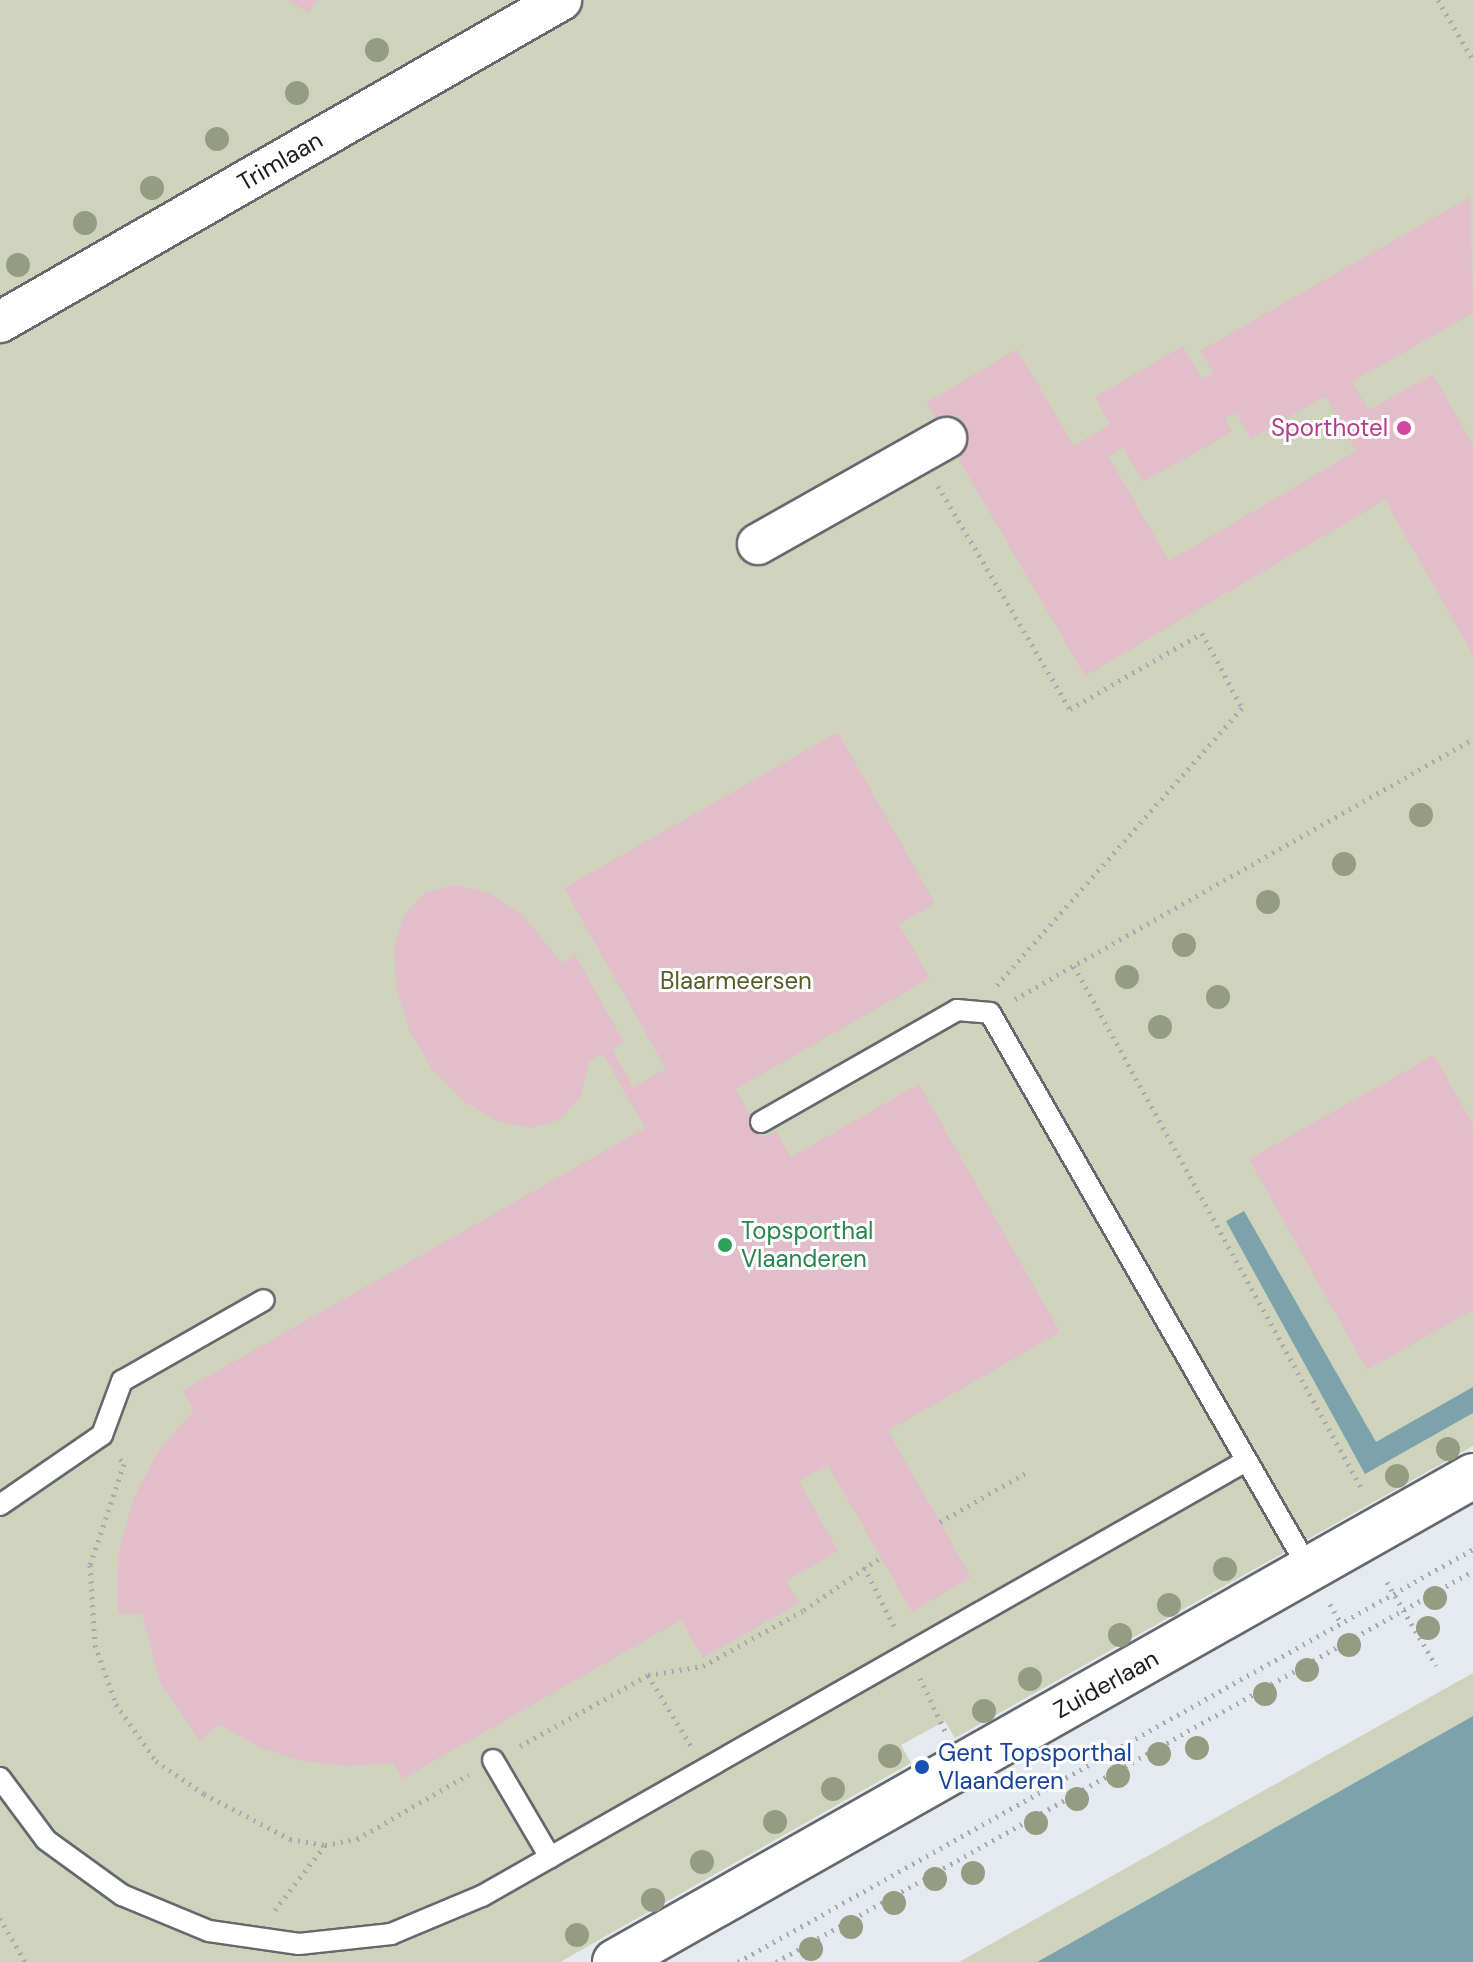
<!DOCTYPE html>
<html>
<head>
<meta charset="utf-8">
<style>
  body { margin:0 }
  #map { position:relative; width:1473px; height:1962px; overflow:hidden; background:#e4eaef; font-family:"DM Sans",sans-serif }
  div>[style] { position:absolute }
  .green>* { inset:0; background:#cfd3bb }
  .water>* { inset:0; background:#7ca2ab }
  .building>* { inset:0; background:#e1bec9 }
  .path>* { height:5px; margin-top:-2.5px; transform-origin:0; background:repeating-linear-gradient(90deg,#a6aaae 0 2px,transparent 0 8px) }
  .roads { filter:drop-shadow(2px 0 #65696e) drop-shadow(-2px 0 #65696e) drop-shadow(0 2px #65696e) drop-shadow(0 -2px #65696e) }
  .lane>* { height:20px; margin:-10px; padding:0 10px; transform-origin:10px; border-radius:10px; background:#fff }
  .street>* { height:40px; margin:-20px; padding:0 20px; transform-origin:20px; border-radius:20px; background:#fff }
  .secondary>* { height:44px; margin:-22px; padding:0 22px; transform-origin:22px; border-radius:22px; background:#fff }
  .trees>* { width:24px; height:24px; margin:-12px; border-radius:50%; background:#959c82 }
  .dots>* { width:22px; height:22px; translate:-50% -50%; box-sizing:border-box; border:4px solid #fff; border-radius:50% }
  span { translate:-50% -50%; white-space:nowrap; text-align:center; line-height:1.15; -webkit-text-stroke:6px #fff; paint-order:stroke }
  .street-label { font-size:24px; color:#1b1d1f }
  .hotel-label { font-size:24px; color:#b23c85 }
  .right { translate:-100% -50%; text-align:right }
  .park-label { font-size:24px; color:#555c29 }
  .leisure-label { font-size:24px; color:#27864d }
  .left { translate:0 -50%; text-align:left }
  .transit-label { font-size:24px; color:#164399 }
</style>
</head>
<body>
<div id="map">
  <div class="green">
    <div style="clip-path:polygon(0 0,1473px 0,1473px 1446px,955px 1738px,945px 1721px,901px 1745px,911px 1763px,560px 1962px,0 1962px)"></div>
    <div style="clip-path:polygon(1473px 1673px,1473px 1716px,1037px 1962px,959px 1962px)"></div>
  </div>
  <div class="water">
    <div style="clip-path:polygon(1244px 1211px,1376px 1442px,1473px 1387px,1473px 1413px,1365px 1474px,1226px 1221px)"></div>
    <div style="clip-path:polygon(1473px 1716px,1473px 1962px,1037px 1962px)"></div>
  </div>
  <div class="building">
    <div style="clip-path:polygon(287px 0,317px 0,309px 13px)"></div>
    <div style="clip-path:polygon(evenodd,1470px 197px,1473px 313px,1352px 382px,1369px 410px,1433px 374px,1473px 445px,1473px 655px,1385px 500px,1085px 676px,926px 403px,1017px 349px,1074px 446px,1110px 424px,1095px 397px,1183px 346px,1202px 379px,1213px 372px,1200px 351px,1470px 197px,1326px 396px,1356px 451px,1169px 561px,1108px 456px,1123px 447px,1143px 482px,1232px 432px,1225px 419px,1236px 413px,1251px 439px,1326px 396px)"></div>
    <div style="clip-path:polygon(838px 732px,935px 903px,899px 924px,930px 978px,736px 1089px,763px 1138px,776px 1131px,791px 1157px,919px 1084px,1060px 1332px,888px 1431px,971px 1577px,912px 1612px,828px 1465px,799px 1481px,838px 1551px,786px 1581px,799px 1603px,703px 1658px,681px 1620px,402px 1779px,393px 1763px,347px 1766px,302px 1761px,259px 1747px,219px 1724px,200px 1741px,160px 1682px,142px 1614px,117px 1614px,118px 1556px,133px 1499px,160px 1448px,194px 1411px,182px 1391px,645px 1128px,603px 1054px,590px 1061px,580px 1098px,559px 1120px,530px 1128px,497px 1121px,463px 1101px,432px 1069px,409px 1030px,396px 987px,394px 948px,404px 915px,425px 893px,454px 885px,487px 892px,521px 913px,562px 963px,575px 955px,624px 1042px,612px 1049px,633px 1087px,666px 1069px,564px 888px)"></div>
    <div style="clip-path:polygon(1434px 1055px,1473px 1125px,1473px 1310px,1367px 1370px,1249px 1159px)"></div>
  </div>
  <div class="path">
    <div style="left:1438px;top:0;width:69px;rotate:59.7deg"></div>
    <div style="left:938px;top:486px;width:259px;rotate:59.4deg"></div>
    <div style="left:1070px;top:709px;width:152px;rotate:-29.9deg"></div>
    <div style="left:1202px;top:633px;width:85px;rotate:61.9deg"></div>
    <div style="left:1242px;top:708px;width:370px;rotate:131.5deg"></div>
    <div style="left:1074px;top:966px;width:599px;rotate:61.17deg"></div>
    <div style="left:1015px;top:999px;width:527px;rotate:-29.58deg"></div>
    <div style="left:120px;top:1459px;width:6px;rotate:51deg"></div>
    <div style="left:124px;top:1464px;width:107px;rotate:108.6deg"></div>
    <div style="left:90px;top:1565px;width:80px;rotate:86.4deg"></div>
    <div style="left:95px;top:1645px;width:63px;rotate:70.4deg"></div>
    <div style="left:116px;top:1704px;width:70px;rotate:54.9deg"></div>
    <div style="left:156px;top:1761px;width:58px;rotate:34.5deg"></div>
    <div style="left:204px;top:1794px;width:97px;rotate:27.6deg"></div>
    <div style="left:290px;top:1839px;width:36px;rotate:10deg"></div>
    <div style="left:325px;top:1845px;width:33px;rotate:-11deg"></div>
    <div style="left:357px;top:1839px;width:129px;rotate:-30.1deg"></div>
    <div style="left:940px;top:1522px;width:103px;rotate:-29.8deg"></div>
    <div style="left:864px;top:1567px;width:66px;rotate:63deg"></div>
    <div style="left:1387px;top:1582px;width:97px;rotate:59.7deg"></div>
    <div style="left:1330px;top:1604px;width:22px;rotate:60deg"></div>
    <div style="left:648px;top:1675px;width:83px;rotate:58.8deg"></div>
    <div style="left:920px;top:1678px;width:59px;rotate:64.7deg"></div>
    <div style="left:520px;top:1746px;width:146px;rotate:-29deg"></div>
    <div style="left:648px;top:1675px;width:56px;rotate:-9.3deg"></div>
    <div style="left:703px;top:1666px;width:115px;rotate:-29deg"></div>
    <div style="left:804px;top:1610px;width:93px;rotate:-34.5deg"></div>
    <div style="left:275px;top:1910px;width:82px;rotate:-52.4deg"></div>
    <div style="left:0;top:1918px;width:51px;rotate:60.4deg"></div>
    <div style="left:738px;top:1962px;width:843px;rotate:-29.33deg"></div>
    <div style="left:776px;top:1962px;width:799px;rotate:-29.29deg"></div>
  </div>
  <div class="roads">
    <div class="lane">
      <div style="left:761px;top:1122px;width:226px;rotate:-29.7deg"></div>
      <div style="left:957px;top:1010px;width:33px;rotate:5deg"></div>
      <div style="left:990px;top:1013px;width:641px;rotate:60.16deg"></div>
      <div style="left:0;top:1505px;width:124px;rotate:-34.5deg"></div>
      <div style="left:102px;top:1435px;width:58px;rotate:-69.7deg"></div>
      <div style="left:122px;top:1381px;width:163px;rotate:-29.7deg"></div>
      <div style="left:493px;top:1760px;width:113px;rotate:59.6deg"></div>
      <div style="left:0;top:1778px;width:77px;rotate:53.4deg"></div>
      <div style="left:46px;top:1840px;width:94px;rotate:35.9deg"></div>
      <div style="left:122px;top:1895px;width:94px;rotate:22.5deg"></div>
      <div style="left:209px;top:1931px;width:91px;rotate:8.2deg"></div>
      <div style="left:299px;top:1944px;width:93px;rotate:-6.2deg"></div>
      <div style="left:391px;top:1934px;width:99px;rotate:-22.7deg"></div>
      <div style="left:482px;top:1896px;width:877px;rotate:-29.66deg"></div>
    </div>
    <div class="street">
      <div style="left:0;top:322px;width:647px;rotate:-29.85deg"></div>
      <div style="left:758px;top:544px;width:216px;rotate:-29.4deg"></div>
    </div>
    <div class="secondary">
      <div style="left:615px;top:1962px;width:986px;rotate:-29.53deg"></div>
    </div>
  </div>
  <div class="trees">
    <div style="left:377px;top:50px"></div>
    <div style="left:297px;top:93px"></div>
    <div style="left:217px;top:139px"></div>
    <div style="left:152px;top:188px"></div>
    <div style="left:85px;top:223px"></div>
    <div style="left:18px;top:265px"></div>
    <div style="left:1421px;top:815px"></div>
    <div style="left:1344px;top:864px"></div>
    <div style="left:1268px;top:902px"></div>
    <div style="left:1184px;top:945px"></div>
    <div style="left:1127px;top:977px"></div>
    <div style="left:1218px;top:997px"></div>
    <div style="left:1160px;top:1027px"></div>
    <div style="left:1448px;top:1449px"></div>
    <div style="left:1397px;top:1476px"></div>
    <div style="left:1225px;top:1569px"></div>
    <div style="left:1435px;top:1598px"></div>
    <div style="left:1169px;top:1605px"></div>
    <div style="left:1428px;top:1628px"></div>
    <div style="left:1120px;top:1635px"></div>
    <div style="left:1349px;top:1645px"></div>
    <div style="left:1307px;top:1670px"></div>
    <div style="left:1030px;top:1679px"></div>
    <div style="left:1265px;top:1694px"></div>
    <div style="left:984px;top:1711px"></div>
    <div style="left:1197px;top:1748px"></div>
    <div style="left:1159px;top:1754px"></div>
    <div style="left:890px;top:1756px"></div>
    <div style="left:1118px;top:1776px"></div>
    <div style="left:833px;top:1789px"></div>
    <div style="left:1077px;top:1799px"></div>
    <div style="left:775px;top:1822px"></div>
    <div style="left:1036px;top:1823px"></div>
    <div style="left:702px;top:1862px"></div>
    <div style="left:973px;top:1873px"></div>
    <div style="left:935px;top:1879px"></div>
    <div style="left:653px;top:1900px"></div>
    <div style="left:894px;top:1903px"></div>
    <div style="left:851px;top:1927px"></div>
    <div style="left:577px;top:1935px"></div>
    <div style="left:811px;top:1949px"></div>
  </div>
  <div class="dots">
    <div style="left:1404px;top:428px;background:#d1479c"></div>
    <div style="left:725px;top:1245px;background:#2e9e5b"></div>
    <div style="left:922px;top:1767px;background:#1a4fb4"></div>
  </div>
  <div class="street-label">
    <span style="left:280px;top:161px;rotate:-30deg">Trimlaan</span>
    <span style="left:1106px;top:1684px;rotate:-29deg">Zuiderlaan</span>
  </div>
  <div class="hotel-label">
    <span class="right" style="left:1388px;top:428px">Sporthotel</span>
  </div>
  <div class="park-label">
    <span style="left:736px;top:981px">Blaarmeersen</span>
  </div>
  <div class="leisure-label">
    <span class="left" style="left:741px;top:1245px">Topsporthal<br>Vlaanderen</span>
  </div>
  <div class="transit-label">
    <span class="left" style="left:938px;top:1767px">Gent Topsporthal<br>Vlaanderen</span>
  </div>
</div>
</body>
</html>
